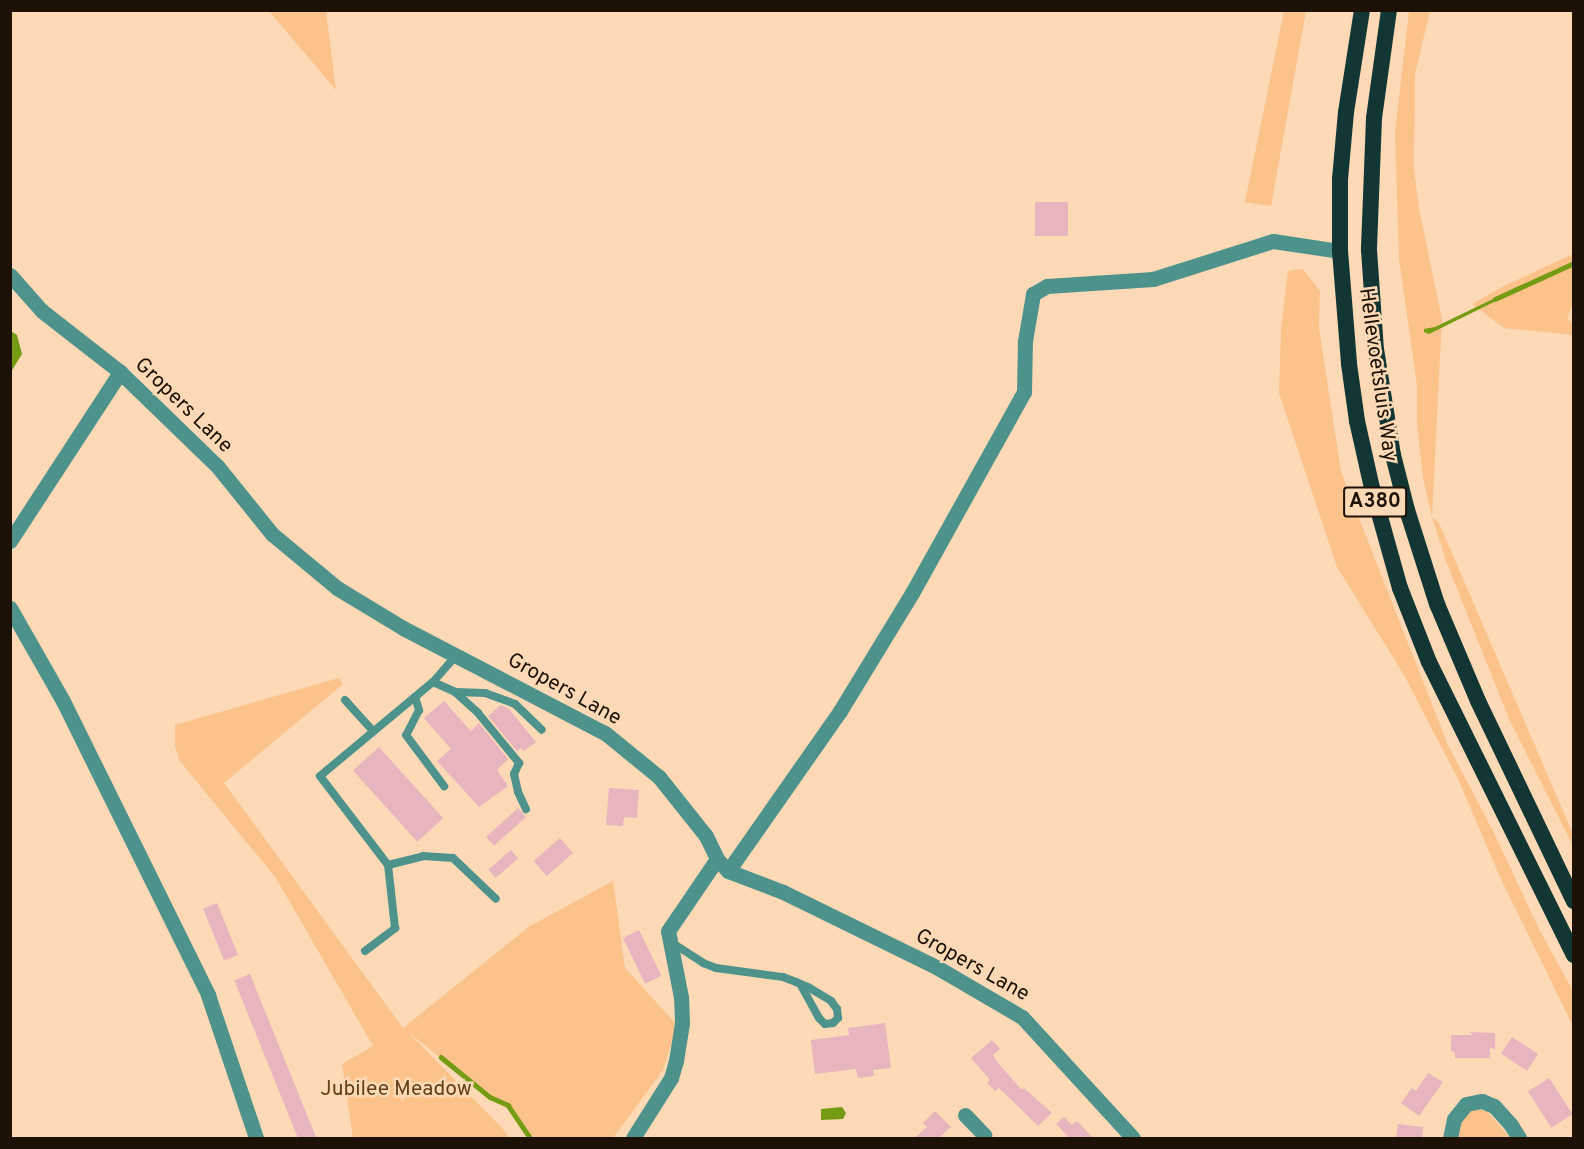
<!DOCTYPE html>
<html>
<head>
<meta charset="utf-8">
<style>
  body { margin:0 }
  #map { position:relative; width:1584px; height:1149px; overflow:hidden; background:#fdd9b6; font-family:Overpass,sans-serif }
  div>[style] { position:absolute }
  .green>* { inset:0; background:#fbc28a }
  .water>* { inset:0; background:#749b11 }
  .stream>* { height:4.5px; margin:-2.25px; padding:0 2.25px; transform-origin:2.25px; border-radius:2.25px; background:#749b11 }
  .building>* { inset:0; background:#e8b5be; transform-origin:0 0 }
  .service>* { height:8px; margin:-4px; padding:0 4px; transform-origin:4px; border-radius:4px; background:#4e938b }
  .minor>* { height:15px; margin:-7.5px; padding:0 7.5px; transform-origin:7.5px; border-radius:7.5px; background:#4e938b }
  .trunk>* { height:16px; margin:-8px; padding:0 8px; transform-origin:8px; border-radius:8px; background:#113633 }
  span { translate:-50% -50%; white-space:nowrap; text-align:center; line-height:1.15; -webkit-text-stroke:5px #fdd9b6; paint-order:stroke }
  .shield-label span { padding:2px 4px; background:#fdd9b6; border:2px solid; border-radius:4px; -webkit-text-stroke-width:0 }
  .shield-label { font-size:20px; color:#1d1105; font-weight:700 }
  .street-label { font-size:21px; color:#1d1105 }
  .park-label { font-size:21px; color:#644017 }
  .frame { position:absolute; inset:0; border:12px solid #1d1105; pointer-events:none }
</style>
</head>
<body>
<div id="map">
  <div class="green">
    <div style="clip-path:polygon(269px 11px,326px 11px,336px 90px)"></div>
    <div style="clip-path:polygon(1284px 11px,1306px 11px,1271px 206px,1245px 202px)"></div>
    <div style="clip-path:polygon(1409px 11px,1430px 11px,1415px 74px,1414px 169px,1419px 209px,1442px 319px,1432px 517px,1439px 523px,1573px 834px,1573px 846px,1509px 719px,1446px 561px,1432px 517px,1423px 478px,1417px 423px,1417px 385px,1399px 258px,1395px 132px)"></div>
    <div style="clip-path:polygon(1573px 254px,1573px 303px,1567px 319px,1573px 323px,1573px 335px,1504px 328px,1472px 304px,1502px 287px)"></div>
    <div style="clip-path:polygon(1303px 269px,1320px 291px,1319px 328px,1341px 472px,1448px 745px,1494px 833px,1539px 929px,1573px 991px,1573px 1026px,1500px 877px,1459px 781px,1404px 675px,1337px 567px,1279px 393px,1281px 329px,1288px 271px)"></div>
    <div style="clip-path:polygon(339px 678px,343px 684px,224px 783px,403px 1028px,530px 926px,613px 881px,625px 968px,677px 1025px,663px 1070px,613px 1138px,530px 1138px,508px 1105px,490px 1097px,408px 1032px,503px 1129px,509px 1138px,353px 1138px,342px 1064px,373px 1046px,276px 878px,179px 760px,175px 746px,175px 725px)"></div>
    <div style="clip-path:polygon(1474px 1108px,1487px 1111px,1510px 1138px,1456px 1138px,1463px 1114px)"></div>
  </div>
  <div class="water">
    <div style="clip-path:polygon(1495px 298px,1496px 301px,1435px 331px,1429px 334px,1424px 332px,1424px 329px,1435px 327px)"></div>
    <div style="clip-path:polygon(11px 331px,17px 335px,22px 354px,11px 372px)"></div>
    <div style="clip-path:polygon(842px 1107px,846px 1113px,843px 1119px,821px 1120px,821px 1109px)"></div>
  </div>
  <div class="stream">
    <div style="left:1495px;top:299px;width:87px;rotate:-24.5deg"></div>
    <div style="left:441px;top:1057px;width:63px;rotate:39.2deg"></div>
    <div style="left:490px;top:1097px;width:20px;rotate:24deg"></div>
    <div style="left:508px;top:1105px;width:40px;rotate:56deg"></div>
  </div>
  <div class="building">
    <div style="left:1035px;top:202px;width:33px;height:34px"></div>
    <div style="clip-path:polygon(444px 701px,471px 731px,479px 723px,508px 759px,497px 770px,508px 786px,479px 807px,437px 761px,451px 749px,424px 718px)"></div>
    <div style="clip-path:polygon(501px 705px,508px 708px,536px 742px,524px 751px,521px 748px,517px 751px,488px 716px)"></div>
    <div style="left:379px;top:747px;width:96px;height:35px;rotate:48deg"></div>
    <div style="clip-path:polygon(609px 788px,639px 790px,637px 818px,624px 817px,623px 826px,606px 825px)"></div>
    <div style="left:518px;top:808px;width:12px;height:43px;rotate:48deg"></div>
    <div style="left:560px;top:838px;width:20px;height:35px;rotate:49deg"></div>
    <div style="left:511px;top:850px;width:11px;height:30px;rotate:49deg"></div>
    <div style="left:217px;top:903px;width:56px;height:15px;rotate:68deg"></div>
    <div style="left:639px;top:930px;width:51px;height:18px;rotate:64deg"></div>
    <div style="left:250px;top:974px;width:177px;height:17px;rotate:68deg"></div>
    <div style="clip-path:polygon(885px 1023px,891px 1068px,873px 1070px,874px 1076px,858px 1078px,856px 1069px,815px 1074px,811px 1040px,849px 1035px,848px 1028px)"></div>
    <div style="clip-path:polygon(1469px 1032px,1495px 1033px,1495px 1050px,1490px 1047px,1490px 1058px,1455px 1058px,1455px 1052px,1451px 1051px,1451px 1035px,1473px 1035px)"></div>
    <div style="left:1512px;top:1037px;width:31px;height:20px;rotate:33deg"></div>
    <div style="clip-path:polygon(992px 1040px,1000px 1049px,993px 1055px,999px 1064px,1022px 1090px,1024px 1088px,1052px 1113px,1038px 1126px,999px 1088px,995px 1091px,987px 1083px,990px 1080px,971px 1058px)"></div>
    <div style="clip-path:polygon(1428px 1073px,1443px 1082px,1419px 1116px,1401px 1103px,1412px 1088px,1416px 1091px)"></div>
    <div style="left:1549px;top:1078px;width:43px;height:25px;rotate:57deg"></div>
    <div style="clip-path:polygon(935px 1111px,951px 1127px,939px 1138px,915px 1138px,927px 1127px,923px 1123px)"></div>
    <div style="clip-path:polygon(1064px 1117px,1072px 1125px,1077px 1121px,1093px 1138px,1069px 1138px,1056px 1124px)"></div>
    <div style="clip-path:polygon(1398px 1124px,1423px 1127px,1422px 1138px,1396px 1138px)"></div>
  </div>
  <div class="service">
    <div style="left:433px;top:682px;width:24px;rotate:24deg"></div>
    <div style="left:455px;top:692px;width:30px;rotate:2deg"></div>
    <div style="left:485px;top:693px;width:32px;rotate:20deg"></div>
    <div style="left:515px;top:704px;width:37px;rotate:44deg"></div>
    <div style="left:455px;top:692px;width:31px;rotate:42deg"></div>
    <div style="left:478px;top:713px;width:65px;rotate:50.6deg"></div>
    <div style="left:519px;top:763px;width:12px;rotate:114deg"></div>
    <div style="left:514px;top:774px;width:18px;rotate:77deg"></div>
    <div style="left:518px;top:792px;width:19px;rotate:65deg"></div>
    <div style="left:415px;top:697px;width:14px;rotate:73deg"></div>
    <div style="left:419px;top:710px;width:28px;rotate:117deg"></div>
    <div style="left:406px;top:735px;width:64px;rotate:53.3deg"></div>
    <div style="left:345px;top:700px;width:42px;rotate:47.9deg"></div>
    <div style="left:388px;top:865px;width:36px;rotate:-14deg"></div>
    <div style="left:423px;top:856px;width:30px;rotate:4deg"></div>
    <div style="left:453px;top:858px;width:59px;rotate:43.6deg"></div>
    <div style="left:671px;top:942px;width:38px;rotate:33deg"></div>
    <div style="left:703px;top:963px;width:14px;rotate:21deg"></div>
    <div style="left:716px;top:968px;width:68px;rotate:7.7deg"></div>
    <div style="left:783px;top:977px;width:14px;rotate:21deg"></div>
    <div style="left:796px;top:982px;width:13px;rotate:23deg"></div>
    <div style="left:808px;top:987px;width:27px;rotate:31deg"></div>
    <div style="left:831px;top:1001px;width:10px;rotate:53deg"></div>
    <div style="left:837px;top:1009px;width:9px;rotate:84deg"></div>
    <div style="left:838px;top:1018px;width:7px;rotate:135deg"></div>
    <div style="left:833px;top:1023px;width:8px;rotate:173deg"></div>
    <div style="left:825px;top:1024px;width:8px;rotate:-135deg"></div>
    <div style="left:819px;top:1018px;width:39px;rotate:-119deg"></div>
    <div style="left:365px;top:951px;width:38px;rotate:-37deg"></div>
    <div style="left:395px;top:928px;width:63px;rotate:-96.3deg"></div>
    <div style="left:388px;top:865px;width:112px;rotate:-127.4deg"></div>
    <div style="left:320px;top:776px;width:147px;rotate:-39.8deg"></div>
    <div style="left:433px;top:682px;width:35px;rotate:-49deg"></div>
  </div>
  <div class="minor">
    <div style="left:10px;top:275px;width:48px;rotate:48.4deg"></div>
    <div style="left:42px;top:311px;width:99px;rotate:38deg"></div>
    <div style="left:120px;top:372px;width:136px;rotate:44.1deg"></div>
    <div style="left:218px;top:467px;width:86px;rotate:51.1deg"></div>
    <div style="left:272px;top:534px;width:85px;rotate:39.7deg"></div>
    <div style="left:337px;top:588px;width:77px;rotate:31.2deg"></div>
    <div style="left:403px;top:628px;width:228px;rotate:27.5deg"></div>
    <div style="left:605px;top:733px;width:70px;rotate:39.2deg"></div>
    <div style="left:659px;top:777px;width:75px;rotate:51.5deg"></div>
    <div style="left:706px;top:836px;width:25px;rotate:64deg"></div>
    <div style="left:717px;top:859px;width:16px;rotate:47deg"></div>
    <div style="left:728px;top:871px;width:59px;rotate:20.9deg"></div>
    <div style="left:783px;top:892px;width:173px;rotate:26.1deg"></div>
    <div style="left:938px;top:968px;width:97px;rotate:30.3deg"></div>
    <div style="left:1022px;top:1017px;width:164px;rotate:47.5deg"></div>
    <div style="left:10px;top:541px;width:202px;rotate:-56.9deg"></div>
    <div style="left:10px;top:608px;width:107px;rotate:60.3deg"></div>
    <div style="left:63px;top:701px;width:328px;rotate:63.7deg"></div>
    <div style="left:208px;top:995px;width:151px;rotate:71.4deg"></div>
    <div style="left:728px;top:871px;width:195px;rotate:-55deg"></div>
    <div style="left:840px;top:711px;width:138px;rotate:-58.6deg"></div>
    <div style="left:912px;top:593px;width:230px;rotate:-60.9deg"></div>
    <div style="left:1024px;top:392px;width:51px;rotate:-88.9deg"></div>
    <div style="left:1025px;top:341px;width:48px;rotate:-80.3deg"></div>
    <div style="left:1033px;top:294px;width:16px;rotate:-30deg"></div>
    <div style="left:1047px;top:286px;width:106px;rotate:-3.8deg"></div>
    <div style="left:1153px;top:279px;width:126px;rotate:-17.6deg"></div>
    <div style="left:1273px;top:241px;width:68px;rotate:8.5deg"></div>
    <div style="left:965px;top:1115px;width:28px;rotate:46deg"></div>
    <div style="left:633px;top:1138px;width:71px;rotate:-57.7deg"></div>
    <div style="left:671px;top:1078px;width:18px;rotate:-74deg"></div>
    <div style="left:676px;top:1061px;width:39px;rotate:-81deg"></div>
    <div style="left:682px;top:1022px;width:25px;rotate:-92deg"></div>
    <div style="left:681px;top:997px;width:67px;rotate:-101.1deg"></div>
    <div style="left:668px;top:931px;width:87px;rotate:-55.8deg"></div>
    <div style="left:1450px;top:1138px;width:19px;rotate:-78deg"></div>
    <div style="left:1454px;top:1119px;width:19px;rotate:-51deg"></div>
    <div style="left:1466px;top:1104px;width:16px;rotate:-11deg"></div>
    <div style="left:1482px;top:1101px;width:13px;rotate:23deg"></div>
    <div style="left:1494px;top:1106px;width:25px;rotate:48deg"></div>
    <div style="left:1511px;top:1125px;width:15px;rotate:58deg"></div>
  </div>
  <div class="trunk">
    <div style="left:1362px;top:10px;width:103px;rotate:98.9deg"></div>
    <div style="left:1346px;top:112px;width:67px;rotate:95.1deg"></div>
    <div style="left:1340px;top:179px;width:72px;rotate:90deg"></div>
    <div style="left:1340px;top:251px;width:113px;rotate:85.4deg"></div>
    <div style="left:1349px;top:364px;width:58px;rotate:82deg"></div>
    <div style="left:1357px;top:421px;width:69px;rotate:77.4deg"></div>
    <div style="left:1372px;top:488px;width:104px;rotate:74.4deg"></div>
    <div style="left:1400px;top:588px;width:79px;rotate:68.6deg"></div>
    <div style="left:1429px;top:662px;width:327px;rotate:63.7deg"></div>
    <div style="left:1389px;top:10px;width:109px;rotate:97.9deg"></div>
    <div style="left:1374px;top:118px;width:132px;rotate:92.2deg"></div>
    <div style="left:1369px;top:250px;width:99px;rotate:86deg"></div>
    <div style="left:1376px;top:349px;width:107px;rotate:80.9deg"></div>
    <div style="left:1393px;top:455px;width:57px;rotate:75.7deg"></div>
    <div style="left:1407px;top:510px;width:99px;rotate:72.3deg"></div>
    <div style="left:1437px;top:604px;width:105px;rotate:67.1deg"></div>
    <div style="left:1478px;top:701px;width:222px;rotate:64.4deg"></div>
  </div>
  <div class="shield-label">
    <span style="left:1375px;top:502px">A380</span>
  </div>
  <div class="street-label">
    <span style="left:1377px;top:375px;rotate:82deg">Hellevoetsluis Way</span>
    <span style="left:183px;top:406px;rotate:44deg">Gropers Lane</span>
    <span style="left:564px;top:690px;rotate:29deg">Gropers Lane</span>
    <span style="left:972px;top:966px;rotate:29deg">Gropers Lane</span>
  </div>
  <div class="park-label">
    <span style="left:396px;top:1090px">Jubilee Meadow</span>
  </div>
  <div class="frame"></div>
</div>
</body>
</html>
